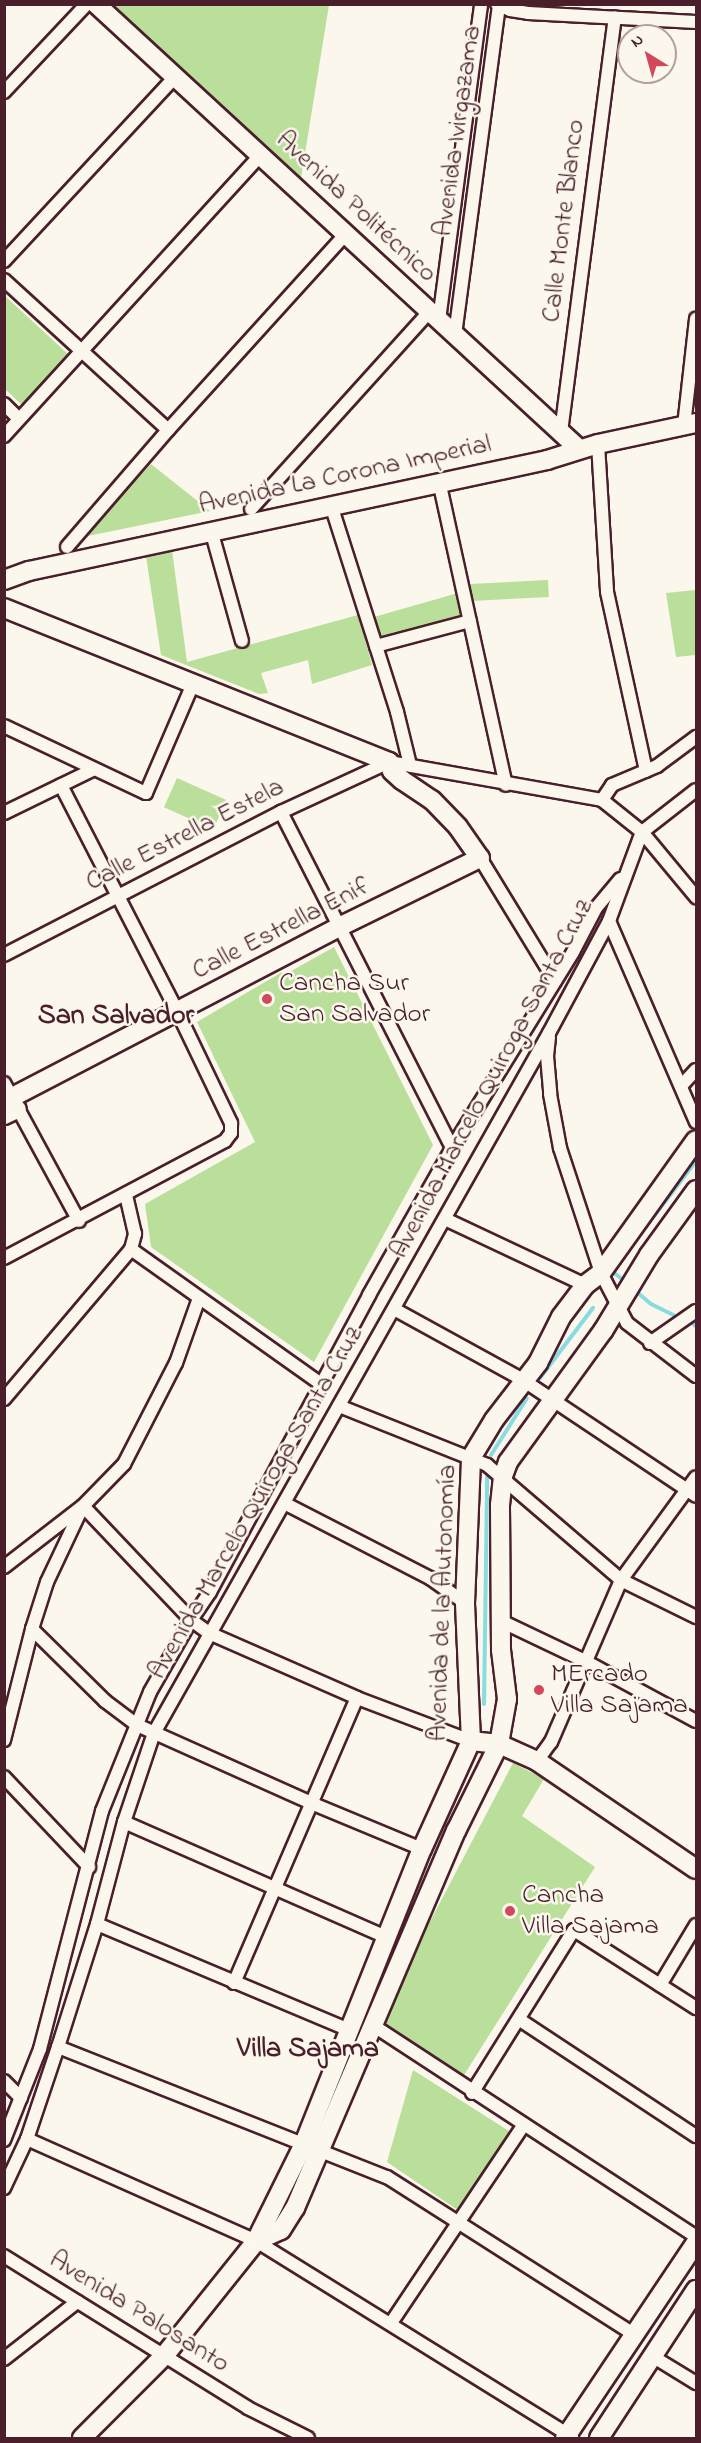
<!DOCTYPE html>
<html>
<head>
<meta charset="utf-8">
<style>
  body { margin:0 }
  #map { position:relative; width:701px; height:2443px; overflow:hidden; background:#fbf7ec; font-family:"Indie Flower",sans-serif }
  div>[style] { position:absolute }
  .green>* { inset:0; background:#b9df9a; transform-origin:0 0 }
  .stream>* { height:4px; margin:-2px; padding:0 2px; transform-origin:2px; border-radius:2px; background:#89dbe2 }
  .roads { filter:drop-shadow(2px 0 #4a1f2b) drop-shadow(-2px 0 #4a1f2b) drop-shadow(0 2px #4a1f2b) drop-shadow(0 -2px #4a1f2b) }
  .street>* { height:12px; margin:-6px; padding:0 6px; transform-origin:6px; border-radius:6px; background:#fbf7ec }
  .secondary>* { height:18px; margin:-9px; padding:0 9px; transform-origin:9px; border-radius:9px; background:#fbf7ec }
  .dots>* { width:16px; height:16px; translate:-50% -50%; box-sizing:border-box; border:3px solid #fbf7ec; border-radius:50% }
  span { translate:-50% -50%; white-space:nowrap; text-align:center; line-height:1.15; -webkit-text-stroke:5px #fbf7ec; paint-order:stroke }
  .street-label { font-size:27px; color:#4a1f2b }
  .poi-label { font-size:27px; color:#4a1f2b }
  .left { translate:0 -50%; text-align:left }
  .neighbourhood-label { font-size:28px; color:#4a1f2b; font-weight:700 }
  .frame { position:absolute; inset:0; border:6px solid #4a1f2b; pointer-events:none }
  .north { position:absolute; left:617px; top:24px; width:60px; height:60px; box-sizing:border-box; background:#fbf7ec; border:2px solid #b4a19f; border-radius:50%; rotate:323deg; font-size:16px; font-weight:700; line-height:24px; text-align:center; color:#4a1f2b }
  .north::after { content:''; display:block; margin:auto; width:21px; height:27px; background:#d1495b; clip-path:polygon(50% 0,100% 100%,50% 72%,0 100%) }
</style>
</head>
<body>
<div id="map">
  <div class="green">
    <div style="clip-path:polygon(113px 5px,329px 5px,301px 178px)"></div>
    <div style="clip-path:polygon(4px 295px,69px 355px,22px 405px,5px 389px)"></div>
    <div style="clip-path:polygon(151px 464px,210px 511px,83px 537px)"></div>
    <div style="clip-path:polygon(172px 550px,187px 662px,358px 615px,372px 665px,312px 684px,308px 660px,261px 673px,268px 693px,259px 694px,161px 655px,146px 556px)"></div>
    <div style="left:548px;top:580px;width:17px;height:78px;rotate:87deg"></div>
    <div style="clip-path:polygon(696px 590px,696px 655px,676px 657px,666px 593px)"></div>
    <div style="clip-path:polygon(458px 593px,464px 617px,380px 637px,374px 617px)"></div>
    <div style="left:177px;top:778px;width:54px;height:32px;rotate:24deg"></div>
    <div style="clip-path:polygon(334px 947px,433px 1145px,314px 1362px,151px 1247px,145px 1204px,255px 1142px,197px 1022px,282px 972px,284px 975px)"></div>
    <div style="clip-path:polygon(513px 1763px,544px 1779px,522px 1816px,595px 1867px,464px 2075px,377px 2023px)"></div>
    <div style="clip-path:polygon(413px 2070px,512px 2133px,459px 2211px,387px 2162px)"></div>
  </div>
  <div class="stream">
    <div style="left:628px;top:1250px;width:112px;rotate:-52.6deg"></div>
    <div style="left:613px;top:1272px;width:11px;rotate:38deg"></div>
    <div style="left:638px;top:1293px;width:17px;rotate:40deg"></div>
    <div style="left:651px;top:1304px;width:25px;rotate:26deg"></div>
    <div style="left:694px;top:1325px;width:2px;rotate:27deg"></div>
    <div style="left:540px;top:1378px;width:88px;rotate:-52.9deg"></div>
    <div style="left:491px;top:1455px;width:67px;rotate:-57.7deg"></div>
    <div style="left:484px;top:1704px;width:227px;rotate:-89.2deg"></div>
  </div>
  <div class="roads">
    <div class="street">
      <div style="left:497px;top:4px;width:14px;rotate:25deg"></div>
      <div style="left:510px;top:10px;width:18px;rotate:9deg"></div>
      <div style="left:528px;top:13px;width:168px;rotate:3.1deg"></div>
      <div style="left:4px;top:92px;width:121px;rotate:-46.7deg"></div>
      <div style="left:4px;top:261px;width:251px;rotate:-47.1deg"></div>
      <div style="left:4px;top:280px;width:222px;rotate:42.4deg"></div>
      <div style="left:439px;top:320px;width:319px;rotate:-82.4deg"></div>
      <div style="left:455px;top:335px;width:332px;rotate:-82.4deg"></div>
      <div style="left:4px;top:404px;width:21px;rotate:45deg"></div>
      <div style="left:684px;top:426px;width:108px;rotate:-83.6deg"></div>
      <div style="left:561px;top:432px;width:418px;rotate:-82.6deg"></div>
      <div style="left:4px;top:436px;width:381px;rotate:-47.6deg"></div>
      <div style="left:598px;top:444px;width:148px;rotate:86.5deg"></div>
      <div style="left:607px;top:592px;width:183px;rotate:77.7deg"></div>
      <div style="left:439px;top:481px;width:311px;rotate:77.6deg"></div>
      <div style="left:331px;top:505px;width:217px;rotate:72.3deg"></div>
      <div style="left:397px;top:712px;width:55px;rotate:76.2deg"></div>
      <div style="left:251px;top:509px;width:267px;rotate:-47.9deg"></div>
      <div style="left:211px;top:530px;width:115px;rotate:74.4deg"></div>
      <div style="left:67px;top:547px;width:155px;rotate:-49.2deg"></div>
      <div style="left:168px;top:430px;width:265px;rotate:-47.8deg"></div>
      <div style="left:376px;top:646px;width:97px;rotate:-14.9deg"></div>
      <div style="left:4px;top:726px;width:157px;rotate:25.3deg"></div>
      <div style="left:146px;top:793px;width:119px;rotate:-66.7deg"></div>
      <div style="left:602px;top:800px;width:18px;rotate:-56deg"></div>
      <div style="left:612px;top:785px;width:49px;rotate:-22.9deg"></div>
      <div style="left:657px;top:766px;width:49px;rotate:-36.6deg"></div>
      <div style="left:281px;top:812px;width:377px;rotate:63deg"></div>
      <div style="left:4px;top:813px;width:98px;rotate:-26deg"></div>
      <div style="left:480px;top:858px;width:144px;rotate:58.6deg"></div>
      <div style="left:609px;top:921px;width:219px;rotate:66.6deg"></div>
      <div style="left:4px;top:955px;width:312px;rotate:-27.3deg"></div>
      <div style="left:281px;top:812px;width:119px;rotate:-24.8deg"></div>
      <div style="left:389px;top:762px;width:216px;rotate:10.1deg"></div>
      <div style="left:602px;top:800px;width:51px;rotate:38.7deg"></div>
      <div style="left:642px;top:832px;width:85px;rotate:50.3deg"></div>
      <div style="left:549px;top:1037px;width:19px;rotate:96deg"></div>
      <div style="left:547px;top:1056px;width:38px;rotate:85deg"></div>
      <div style="left:550px;top:1094px;width:55px;rotate:79.5deg"></div>
      <div style="left:560px;top:1148px;width:132px;rotate:71.8deg"></div>
      <div style="left:601px;top:1273px;width:56px;rotate:62.5deg"></div>
      <div style="left:627px;top:1323px;width:87px;rotate:37.5deg"></div>
      <div style="left:4px;top:1083px;width:157px;rotate:61.5deg"></div>
      <div style="left:681px;top:1086px;width:22px;rotate:-47deg"></div>
      <div style="left:445px;top:1219px;width:155px;rotate:25.2deg"></div>
      <div style="left:131px;top:1249px;width:233px;rotate:35.4deg"></div>
      <div style="left:4px;top:1258px;width:250px;rotate:-27.9deg"></div>
      <div style="left:225px;top:1141px;width:10px;rotate:-53deg"></div>
      <div style="left:231px;top:1133px;width:10px;rotate:-90deg"></div>
      <div style="left:231px;top:1123px;width:122px;rotate:-115.7deg"></div>
      <div style="left:178px;top:1013px;width:256px;rotate:-117.2deg"></div>
      <div style="left:394px;top:1309px;width:147px;rotate:28.8deg"></div>
      <div style="left:523px;top:1380px;width:208px;rotate:33.8deg"></div>
      <div style="left:650px;top:1343px;width:56px;rotate:-34.8deg"></div>
      <div style="left:4px;top:1399px;width:197px;rotate:-49.7deg"></div>
      <div style="left:131px;top:1249px;width:16px;rotate:-75deg"></div>
      <div style="left:135px;top:1234px;width:39px;rotate:-103deg"></div>
      <div style="left:339px;top:1406px;width:159px;rotate:21.7deg"></div>
      <div style="left:487px;top:1465px;width:177px;rotate:40.6deg"></div>
      <div style="left:621px;top:1580px;width:84px;rotate:26.3deg"></div>
      <div style="left:286px;top:1504px;width:162px;rotate:27.2deg"></div>
      <div style="left:430px;top:1578px;width:43px;rotate:35.5deg"></div>
      <div style="left:4px;top:1567px;width:100px;rotate:-37.7deg"></div>
      <div style="left:83px;top:1506px;width:157px;rotate:46.5deg"></div>
      <div style="left:191px;top:1620px;width:22px;rotate:36deg"></div>
      <div style="left:209px;top:1633px;width:162px;rotate:23.7deg"></div>
      <div style="left:357px;top:1698px;width:122px;rotate:20.7deg"></div>
      <div style="left:501px;top:1621px;width:93px;rotate:25.5deg"></div>
      <div style="left:585px;top:1661px;width:126px;rotate:28.4deg"></div>
      <div style="left:32px;top:1629px;width:103px;rotate:44.6deg"></div>
      <div style="left:105px;top:1701px;width:40px;rotate:37deg"></div>
      <div style="left:137px;top:1725px;width:191px;rotate:24.1deg"></div>
      <div style="left:311px;top:1803px;width:120px;rotate:22.5deg"></div>
      <div style="left:4px;top:1740px;width:114px;rotate:-75.8deg"></div>
      <div style="left:32px;top:1629px;width:49px;rotate:-72.3deg"></div>
      <div style="left:47px;top:1582px;width:84px;rotate:-64.7deg"></div>
      <div style="left:83px;top:1506px;width:59px;rotate:-45.7deg"></div>
      <div style="left:124px;top:1464px;width:114px;rotate:-62.8deg"></div>
      <div style="left:176px;top:1363px;width:69px;rotate:-70.5deg"></div>
      <div style="left:537px;top:1761px;width:24px;rotate:-54deg"></div>
      <div style="left:551px;top:1742px;width:176px;rotate:-66.6deg"></div>
      <div style="left:621px;top:1580px;width:127px;rotate:-53.9deg"></div>
      <div style="left:4px;top:1777px;width:124px;rotate:46.6deg"></div>
      <div style="left:124px;top:1822px;width:288px;rotate:23.7deg"></div>
      <div style="left:97px;top:1924px;width:273px;rotate:22.8deg"></div>
      <div style="left:234px;top:1983px;width:310px;rotate:-66.7deg"></div>
      <div style="left:660px;top:1985px;width:70px;rotate:-59deg"></div>
      <div style="left:520px;top:2020px;width:211px;rotate:33.4deg"></div>
      <div style="left:374px;top:2026px;width:385px;rotate:33.2deg"></div>
      <div style="left:58px;top:2047px;width:354px;rotate:21.6deg"></div>
      <div style="left:387px;top:2177px;width:292px;rotate:32.5deg"></div>
      <div style="left:4px;top:2081px;width:24px;rotate:45deg"></div>
      <div style="left:472px;top:2093px;width:192px;rotate:-58deg"></div>
      <div style="left:574px;top:1930px;width:145px;rotate:32.6deg"></div>
      <div style="left:27px;top:2139px;width:251px;rotate:24deg"></div>
      <div style="left:256px;top:2241px;width:372px;rotate:31.8deg"></div>
      <div style="left:4px;top:2140px;width:98px;rotate:-68.4deg"></div>
      <div style="left:40px;top:2049px;width:246px;rotate:-75.4deg"></div>
      <div style="left:102px;top:1811px;width:128px;rotate:-68deg"></div>
      <div style="left:150px;top:1692px;width:83px;rotate:-60.3deg"></div>
      <div style="left:191px;top:1620px;width:34px;rotate:-56deg"></div>
      <div style="left:210px;top:1592px;width:337px;rotate:-61.8deg"></div>
      <div style="left:369px;top:1295px;width:169px;rotate:-60.5deg"></div>
      <div style="left:452px;top:1148px;width:230px;rotate:-58.3deg"></div>
      <div style="left:573px;top:952px;width:50px;rotate:-62.4deg"></div>
      <div style="left:596px;top:908px;width:38px;rotate:-50deg"></div>
      <div style="left:4px;top:2188px;width:54px;rotate:-64.9deg"></div>
      <div style="left:27px;top:2139px;width:97px;rotate:-71.4deg"></div>
      <div style="left:58px;top:2047px;width:129px;rotate:-72.4deg"></div>
      <div style="left:97px;top:1924px;width:106px;rotate:-75.2deg"></div>
      <div style="left:124px;top:1822px;width:94px;rotate:-71.4deg"></div>
      <div style="left:154px;top:1733px;width:804px;rotate:-60.56deg"></div>
      <div style="left:549px;top:1033px;width:127px;rotate:-61.8deg"></div>
      <div style="left:609px;top:921px;width:95px;rotate:-69.7deg"></div>
      <div style="left:642px;top:832px;width:68px;rotate:-37.9deg"></div>
      <div style="left:4px;top:2256px;width:287px;rotate:31.9deg"></div>
      <div style="left:248px;top:2408px;width:67px;rotate:26.6deg"></div>
      <div style="left:391px;top:2323px;width:237px;rotate:-56.2deg"></div>
      <div style="left:652px;top:2356px;width:52px;rotate:31.5deg"></div>
      <div style="left:4px;top:2359px;width:93px;rotate:-38deg"></div>
    </div>
    <div class="secondary">
      <div style="left:96px;top:4px;width:657px;rotate:42.66deg"></div>
      <div style="left:4px;top:580px;width:27px;rotate:-20deg"></div>
      <div style="left:29px;top:571px;width:530px;rotate:-12.09deg"></div>
      <div style="left:547px;top:460px;width:53px;rotate:-17.4deg"></div>
      <div style="left:598px;top:444px;width:100px;rotate:-12.1deg"></div>
      <div style="left:4px;top:608px;width:415px;rotate:21.8deg"></div>
      <div style="left:389px;top:762px;width:9px;rotate:72deg"></div>
      <div style="left:392px;top:771px;width:13px;rotate:42deg"></div>
      <div style="left:402px;top:780px;width:36px;rotate:34deg"></div>
      <div style="left:432px;top:800px;width:37px;rotate:46deg"></div>
      <div style="left:458px;top:827px;width:38px;rotate:55deg"></div>
      <div style="left:480px;top:858px;width:155px;rotate:153.9deg"></div>
      <div style="left:341px;top:926px;width:371px;rotate:152.5deg"></div>
      <div style="left:4px;top:1115px;width:14px;rotate:-25deg"></div>
      <div style="left:471px;top:1741px;width:28px;rotate:6deg"></div>
      <div style="left:499px;top:1744px;width:42px;rotate:24.1deg"></div>
      <div style="left:537px;top:1761px;width:192px;rotate:34.2deg"></div>
      <div style="left:256px;top:2241px;width:27px;rotate:-24deg"></div>
      <div style="left:281px;top:2230px;width:26px;rotate:-58deg"></div>
      <div style="left:295px;top:2208px;width:410px;rotate:-66.9deg"></div>
      <div style="left:456px;top:1831px;width:97px;rotate:-63.7deg"></div>
      <div style="left:499px;top:1744px;width:46px;rotate:-79.9deg"></div>
      <div style="left:507px;top:1699px;width:49px;rotate:-97deg"></div>
      <div style="left:501px;top:1650px;width:145px;rotate:-90.4deg"></div>
      <div style="left:500px;top:1505px;width:29px;rotate:-84deg"></div>
      <div style="left:503px;top:1476px;width:15px;rotate:-70deg"></div>
      <div style="left:508px;top:1462px;width:162px;rotate:-54.1deg"></div>
      <div style="left:603px;top:1331px;width:89px;rotate:-58.8deg"></div>
      <div style="left:649px;top:1255px;width:80px;rotate:-54.1deg"></div>
      <div style="left:82px;top:2438px;width:116px;rotate:-45deg"></div>
      <div style="left:164px;top:2356px;width:147px;rotate:-51.3deg"></div>
      <div style="left:256px;top:2241px;width:106px;rotate:-63.7deg"></div>
      <div style="left:303px;top:2146px;width:320px;rotate:-68.2deg"></div>
      <div style="left:422px;top:1849px;width:119px;rotate:-65.6deg"></div>
      <div style="left:471px;top:1741px;width:138px;rotate:-92.5deg"></div>
      <div style="left:465px;top:1603px;width:145px;rotate:-87.6deg"></div>
      <div style="left:471px;top:1458px;width:44px;rotate:-58.8deg"></div>
      <div style="left:494px;top:1420px;width:72px;rotate:-52.3deg"></div>
      <div style="left:538px;top:1363px;width:51px;rotate:-63.4deg"></div>
      <div style="left:561px;top:1317px;width:40px;rotate:-53deg"></div>
      <div style="left:585px;top:1285px;width:20px;rotate:-37deg"></div>
      <div style="left:601px;top:1273px;width:163px;rotate:-54.5deg"></div>
      <div style="left:565px;top:2438px;width:236px;rotate:-56.2deg"></div>
      <div style="left:599px;top:2438px;width:177px;rotate:-56.8deg"></div>
    </div>
  </div>
  <div class="dots">
    <div style="left:267px;top:999px;background:#d1495b"></div>
    <div style="left:539px;top:1690px;background:#d1495b"></div>
    <div style="left:510px;top:1911px;background:#d1495b"></div>
  </div>
  <div class="street-label">
    <span style="left:458px;top:131px;rotate:-82deg">Avenida Ivirgazama</span>
    <span style="left:356px;top:207px;rotate:43deg">Avenida Politécnico</span>
    <span style="left:564px;top:221px;rotate:-83deg">Calle Monte Blanco</span>
    <span style="left:345px;top:475px;rotate:-12deg">Avenida La Corona Imperial</span>
    <span style="left:185px;top:835px;rotate:-27deg">Calle Estrella Estela</span>
    <span style="left:281px;top:929px;rotate:-27deg">Calle Estrella Enif</span>
    <span style="left:492px;top:1079px;rotate:-62deg">Avenida Marcelo Quiroga Santa Cruz</span>
    <span style="left:256px;top:1503px;rotate:-60deg">Avenida Marcelo Quiroga Santa Cruz</span>
    <span style="left:443px;top:1603px;rotate:-88deg">Avenida de la Autonomía</span>
    <span style="left:139px;top:2312px;rotate:32deg">Avenida Palosanto</span>
  </div>
  <div class="poi-label">
    <span class="left" style="left:279px;top:999px">Cancha Sur<br>San Salvador</span>
    <span class="left" style="left:551px;top:1690px">MErcado<br>Villa Sajama</span>
    <span class="left" style="left:522px;top:1911px">Cancha<br>Villa Sajama</span>
  </div>
  <div class="neighbourhood-label">
    <span style="left:116px;top:1017px">San Salvador</span>
    <span style="left:308px;top:2050px">Villa Sajama</span>
  </div>
  <div class="frame"></div>
  <div class="north">N</div>
</div>
</body>
</html>
